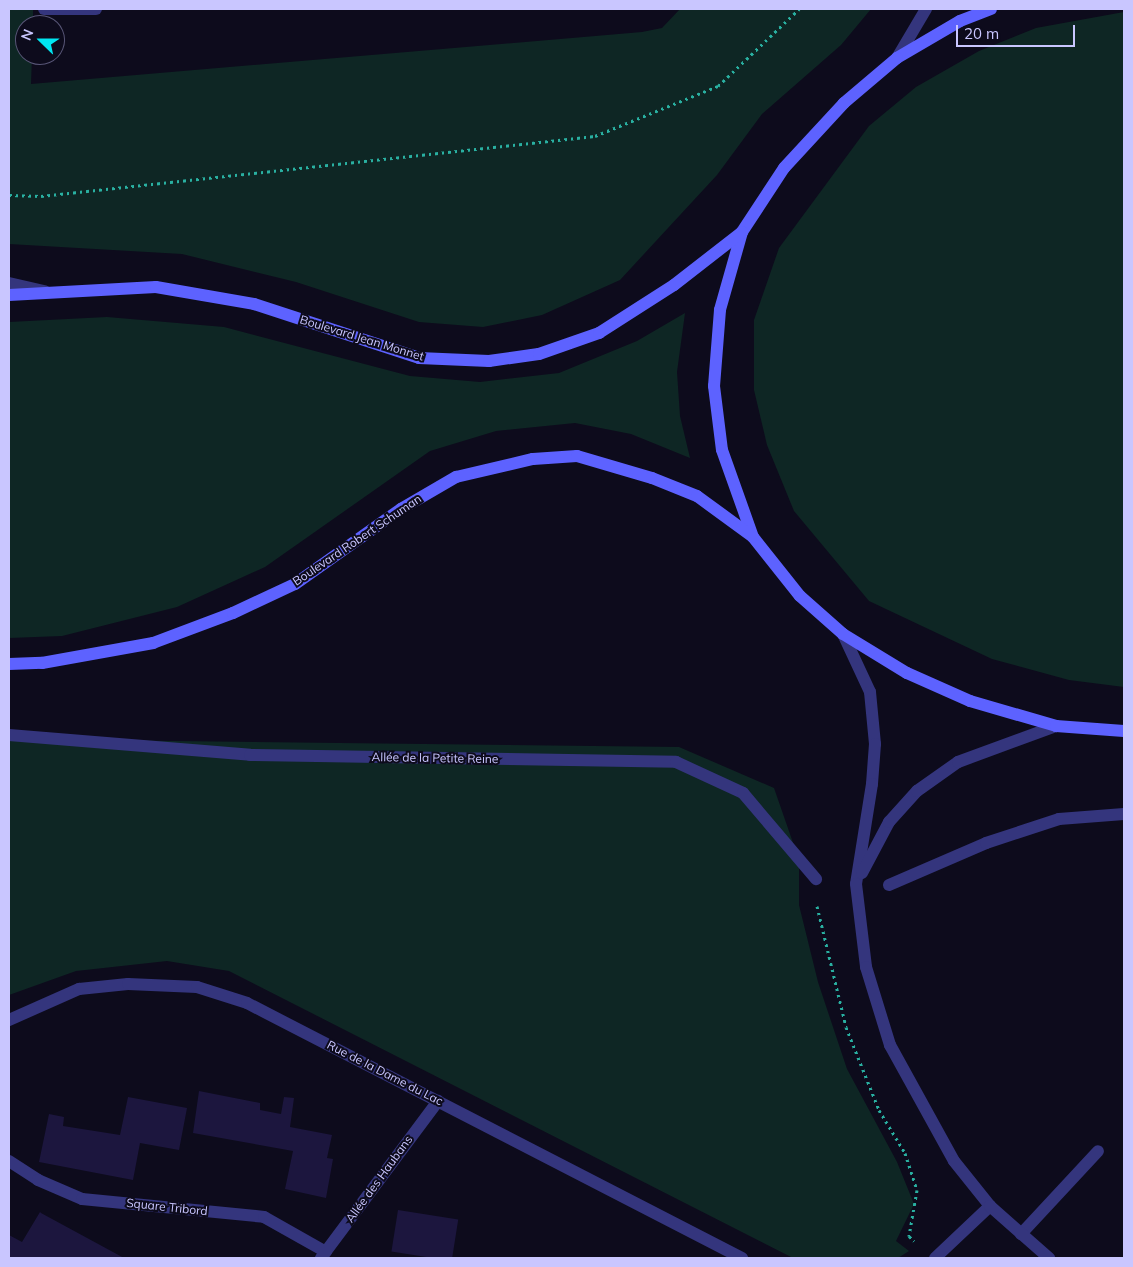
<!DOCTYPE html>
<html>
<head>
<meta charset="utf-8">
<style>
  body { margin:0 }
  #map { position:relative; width:1133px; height:1267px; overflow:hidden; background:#0d0b1c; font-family:Mulish,sans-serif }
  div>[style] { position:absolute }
  .green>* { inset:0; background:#0e2624 }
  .building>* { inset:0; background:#1c163e; transform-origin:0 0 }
  .path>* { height:3px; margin-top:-1.5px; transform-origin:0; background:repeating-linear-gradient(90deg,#29b0a1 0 2.5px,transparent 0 6.5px) }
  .service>* { height:12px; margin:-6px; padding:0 6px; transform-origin:6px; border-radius:6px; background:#34357d }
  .minor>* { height:12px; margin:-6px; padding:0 6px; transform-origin:6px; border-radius:6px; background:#34357d }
  .tertiary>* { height:12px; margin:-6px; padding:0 6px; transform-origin:6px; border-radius:6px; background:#34357d }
  .secondary>* { height:12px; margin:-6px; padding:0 6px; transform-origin:6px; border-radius:6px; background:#5d62ff }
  span { translate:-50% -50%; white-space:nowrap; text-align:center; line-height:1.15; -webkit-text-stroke:4px #0d0b1c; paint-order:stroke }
  .street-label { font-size:12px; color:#c9c6ff }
  .frame { position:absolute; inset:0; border:10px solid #c9c6ff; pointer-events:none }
  .north { position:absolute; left:15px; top:15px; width:50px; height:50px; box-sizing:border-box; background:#0d0b1c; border:1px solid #585677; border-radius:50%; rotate:292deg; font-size:14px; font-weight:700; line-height:20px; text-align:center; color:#c9c6ff }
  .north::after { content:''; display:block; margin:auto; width:18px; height:22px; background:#00e6f1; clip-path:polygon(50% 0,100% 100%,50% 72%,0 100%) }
  .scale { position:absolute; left:956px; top:25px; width:119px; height:22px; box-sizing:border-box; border:2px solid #c9c6ff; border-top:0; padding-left:6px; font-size:15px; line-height:18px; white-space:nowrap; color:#c9c6ff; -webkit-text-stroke:4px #0d0b1c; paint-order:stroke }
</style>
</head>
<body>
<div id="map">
  <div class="green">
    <div style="clip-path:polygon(9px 9px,33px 9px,33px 25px,25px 25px,25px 55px,32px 55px,31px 84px,642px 32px,662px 28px,680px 9px,871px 9px,841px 45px,762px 114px,717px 175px,620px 280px,542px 315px,483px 327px,419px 322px,296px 282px,182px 254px,9px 244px)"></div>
    <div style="clip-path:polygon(1124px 12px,1124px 687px,1069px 680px,992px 659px,869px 601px,794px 511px,767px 445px,754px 390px,754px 320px,779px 248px,869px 126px,916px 87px,979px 51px,1036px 28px)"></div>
    <div style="clip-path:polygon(685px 313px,677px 372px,680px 416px,690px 458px,631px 434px,575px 423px,496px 431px,430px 451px,265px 567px,177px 607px,62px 636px,9px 638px,9px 322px,107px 317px,224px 327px,410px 376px,480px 382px,559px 373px,637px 341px)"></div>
    <div style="clip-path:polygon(9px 739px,679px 747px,774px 788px,799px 860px,799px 905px,818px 982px,847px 1069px,897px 1162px,914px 1204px,896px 1241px,909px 1251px,898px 1258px,793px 1258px,229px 971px,167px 961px,76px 971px,9px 995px)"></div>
  </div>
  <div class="building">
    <div style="clip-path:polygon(199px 1091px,260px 1103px,260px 1110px,281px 1114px,284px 1097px,294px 1098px,290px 1127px,332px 1135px,327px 1158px,333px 1159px,326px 1198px,285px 1189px,293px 1151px,193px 1133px)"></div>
    <div style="clip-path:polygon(128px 1097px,187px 1108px,179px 1150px,140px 1143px,133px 1180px,39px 1162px,49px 1114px,64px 1117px,63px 1126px,120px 1135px)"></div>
    <div style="left:398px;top:1210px;width:61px;height:42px;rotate:9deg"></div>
    <div style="clip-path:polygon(40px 1212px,41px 1213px,124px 1258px,9px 1258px,9px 1235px,22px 1242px)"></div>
  </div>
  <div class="path">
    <div style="left:9px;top:195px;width:32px;rotate:2deg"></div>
    <div style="left:41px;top:196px;width:557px;rotate:-6.18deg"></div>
    <div style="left:595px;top:136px;width:133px;rotate:-22.1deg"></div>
    <div style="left:718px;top:86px;width:112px;rotate:-43.5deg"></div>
    <div style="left:817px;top:906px;width:124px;rotate:76.5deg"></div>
    <div style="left:846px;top:1027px;width:89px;rotate:68.3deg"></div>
    <div style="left:879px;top:1110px;width:50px;rotate:58.8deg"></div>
    <div style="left:905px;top:1153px;width:39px;rotate:72deg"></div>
    <div style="left:917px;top:1190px;width:47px;rotate:99.9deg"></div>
    <div style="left:909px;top:1236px;width:7px;rotate:45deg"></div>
  </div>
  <div class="service">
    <div style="left:44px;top:9px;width:52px"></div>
    <div style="left:9px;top:283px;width:37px;rotate:13deg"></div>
    <div style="left:1021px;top:1234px;width:113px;rotate:-47.1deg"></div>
  </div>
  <div class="minor">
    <div style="left:897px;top:58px;width:57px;rotate:-59.4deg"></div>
    <div style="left:9px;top:735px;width:242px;rotate:4.7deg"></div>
    <div style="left:250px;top:755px;width:426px;rotate:0.9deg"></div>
    <div style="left:676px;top:762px;width:74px;rotate:24.8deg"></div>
    <div style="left:743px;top:793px;width:113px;rotate:49.7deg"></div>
    <div style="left:889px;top:885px;width:106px;rotate:-23.4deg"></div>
    <div style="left:986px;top:843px;width:77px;rotate:-18.2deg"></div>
    <div style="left:1059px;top:819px;width:65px;rotate:-4.4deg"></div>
    <div style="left:9px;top:1020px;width:77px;rotate:-23.9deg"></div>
    <div style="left:79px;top:989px;width:49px;rotate:-5.8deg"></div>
    <div style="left:128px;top:984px;width:69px;rotate:2.5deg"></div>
    <div style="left:197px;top:987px;width:52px;rotate:17.7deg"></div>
    <div style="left:247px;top:1003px;width:557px;rotate:27.26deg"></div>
    <div style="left:9px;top:1161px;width:35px;rotate:33deg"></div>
    <div style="left:38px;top:1180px;width:48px;rotate:23.4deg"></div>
    <div style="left:82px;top:1199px;width:183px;rotate:5.6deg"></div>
    <div style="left:264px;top:1217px;width:71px;rotate:29.4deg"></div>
    <div style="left:321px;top:1258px;width:196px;rotate:-53.3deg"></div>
    <div style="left:935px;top:1258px;width:76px;rotate:-43.4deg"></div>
  </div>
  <div class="tertiary">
    <div style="left:843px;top:634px;width:64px;rotate:65deg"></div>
    <div style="left:870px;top:692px;width:52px;rotate:84.5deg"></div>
    <div style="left:875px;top:744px;width:40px;rotate:94.3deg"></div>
    <div style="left:872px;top:784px;width:101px;rotate:99.1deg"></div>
    <div style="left:856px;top:884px;width:84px;rotate:83.1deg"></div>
    <div style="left:866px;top:967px;width:82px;rotate:72.9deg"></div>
    <div style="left:890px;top:1045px;width:132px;rotate:61.1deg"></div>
    <div style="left:954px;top:1161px;width:58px;rotate:51.3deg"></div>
    <div style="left:990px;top:1206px;width:79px;rotate:41.4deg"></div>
    <div style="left:862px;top:873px;width:58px;rotate:-62.1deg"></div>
    <div style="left:889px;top:822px;width:42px;rotate:-47.9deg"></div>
    <div style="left:917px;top:791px;width:50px;rotate:-35.3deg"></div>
    <div style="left:958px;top:762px;width:104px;rotate:-20.2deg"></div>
  </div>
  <div class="secondary">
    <div style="left:991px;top:9px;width:33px;rotate:159deg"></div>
    <div style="left:960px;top:21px;width:73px;rotate:149.6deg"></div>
    <div style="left:897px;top:58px;width:70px;rotate:139.7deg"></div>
    <div style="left:844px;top:103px;width:88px;rotate:132.7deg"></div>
    <div style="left:784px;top:168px;width:77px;rotate:123.3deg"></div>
    <div style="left:742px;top:232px;width:81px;rotate:105.8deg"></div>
    <div style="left:720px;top:310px;width:76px;rotate:94.5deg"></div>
    <div style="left:714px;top:386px;width:64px;rotate:82.9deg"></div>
    <div style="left:722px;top:450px;width:92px;rotate:70.4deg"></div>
    <div style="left:753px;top:537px;width:75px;rotate:51.5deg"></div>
    <div style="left:800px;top:596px;width:57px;rotate:41.5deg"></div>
    <div style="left:843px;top:634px;width:75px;rotate:31.4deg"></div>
    <div style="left:907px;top:673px;width:69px;rotate:24deg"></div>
    <div style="left:970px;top:701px;width:90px;rotate:16.2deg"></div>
    <div style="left:1056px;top:726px;width:68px;rotate:4.2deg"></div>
    <div style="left:9px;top:295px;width:147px;rotate:-3.1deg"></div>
    <div style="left:156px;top:287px;width:99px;rotate:9.8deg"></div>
    <div style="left:254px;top:304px;width:174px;rotate:18.1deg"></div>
    <div style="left:419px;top:358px;width:70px;rotate:2.5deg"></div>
    <div style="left:489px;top:361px;width:50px;rotate:-8deg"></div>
    <div style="left:539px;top:354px;width:64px;rotate:-19.3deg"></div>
    <div style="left:599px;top:333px;width:89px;rotate:-32.6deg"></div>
    <div style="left:674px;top:285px;width:86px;rotate:-37.9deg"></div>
    <div style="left:9px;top:664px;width:33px;rotate:-2deg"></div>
    <div style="left:42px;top:663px;width:113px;rotate:-10.2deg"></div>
    <div style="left:153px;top:643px;width:85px;rotate:-20.6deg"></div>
    <div style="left:233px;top:613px;width:68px;rotate:-25.1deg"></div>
    <div style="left:295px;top:584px;width:130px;rotate:-35.3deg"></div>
    <div style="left:401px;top:509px;width:64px;rotate:-30.2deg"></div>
    <div style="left:456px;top:477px;width:79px;rotate:-13.2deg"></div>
    <div style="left:533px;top:459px;width:44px;rotate:-3.9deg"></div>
    <div style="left:577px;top:456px;width:78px;rotate:16.3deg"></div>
    <div style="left:652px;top:478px;width:48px;rotate:21.8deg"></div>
    <div style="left:697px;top:496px;width:69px;rotate:36.2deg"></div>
  </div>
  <div class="street-label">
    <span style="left:362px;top:338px;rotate:17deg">Boulevard Jean Monnet</span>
    <span style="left:357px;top:540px;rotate:-34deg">Boulevard Robert Schuman</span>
    <span style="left:435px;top:758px;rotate:1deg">Allée de la Petite Reine</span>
    <span style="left:385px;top:1073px;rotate:27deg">Rue de la Dame du Lac</span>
    <span style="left:379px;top:1179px;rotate:-54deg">Allée des Haubans</span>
    <span style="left:167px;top:1207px;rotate:6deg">Square Tribord</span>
  </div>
  <div class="frame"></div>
  <div class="north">N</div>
  <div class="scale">20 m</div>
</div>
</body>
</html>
